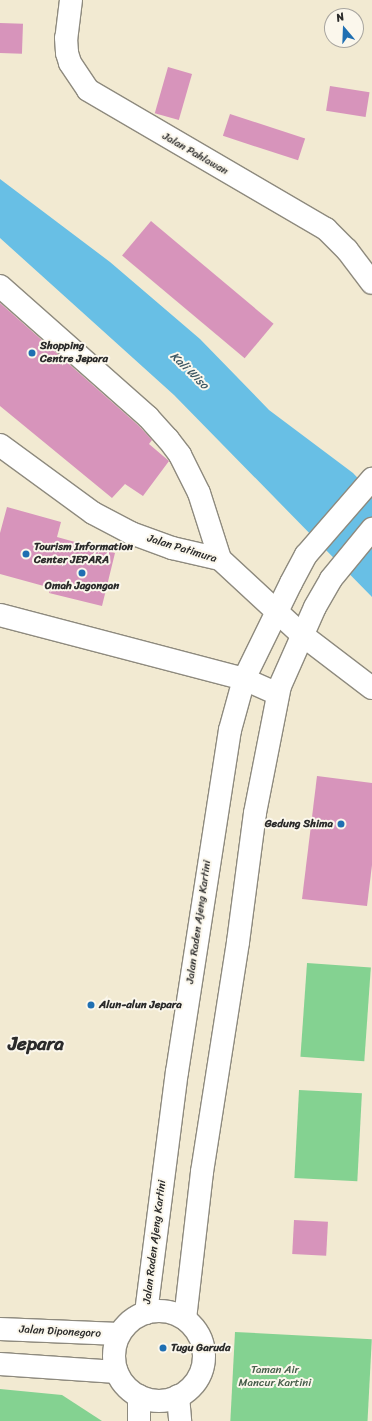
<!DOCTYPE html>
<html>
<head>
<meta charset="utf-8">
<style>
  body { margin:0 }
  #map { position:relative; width:372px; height:1421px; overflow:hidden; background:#f2ead2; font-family:Sriracha,sans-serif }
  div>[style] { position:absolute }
  .green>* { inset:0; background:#84d291; transform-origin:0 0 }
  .water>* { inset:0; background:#68bfe5 }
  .building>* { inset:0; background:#d794bb; transform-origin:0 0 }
  .roads { filter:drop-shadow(1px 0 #8e8a7e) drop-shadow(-1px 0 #8e8a7e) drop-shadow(0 1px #8e8a7e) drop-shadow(0 -1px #8e8a7e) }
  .street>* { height:22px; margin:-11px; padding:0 11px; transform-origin:11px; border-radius:11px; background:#fff }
  .secondary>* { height:22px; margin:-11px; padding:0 11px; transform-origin:11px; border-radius:11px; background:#fff }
  .highway>* { height:22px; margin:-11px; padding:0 11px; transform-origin:11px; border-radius:11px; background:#fff }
  .highway>.ring { margin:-11px; padding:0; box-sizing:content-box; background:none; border:22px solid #fff; border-radius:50% }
  .dots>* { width:11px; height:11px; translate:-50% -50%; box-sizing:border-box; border:2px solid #fbf7ec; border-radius:50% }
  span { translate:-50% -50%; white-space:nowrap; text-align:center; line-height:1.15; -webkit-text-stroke:4px #fbf7ec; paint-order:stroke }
  .street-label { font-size:11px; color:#2b2b2b }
  .poi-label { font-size:11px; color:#2b2b2b; font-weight:700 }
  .left { translate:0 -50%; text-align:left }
  .right { translate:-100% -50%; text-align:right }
  .park-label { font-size:11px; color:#465d4a }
  .water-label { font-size:12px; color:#3d5763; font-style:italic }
  .town-label { font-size:19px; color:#2b2b2b; font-weight:700 }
  .north { position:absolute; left:324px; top:8px; width:40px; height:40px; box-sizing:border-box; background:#fbf7ec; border:1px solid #a8a59f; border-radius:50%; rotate:341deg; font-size:11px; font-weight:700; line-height:16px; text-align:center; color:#2b2b2b }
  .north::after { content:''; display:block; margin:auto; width:14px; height:18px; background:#1f6fb2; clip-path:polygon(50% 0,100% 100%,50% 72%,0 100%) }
</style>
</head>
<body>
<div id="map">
  <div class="green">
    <div style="left:307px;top:963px;width:64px;height:94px;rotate:4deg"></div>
    <div style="left:299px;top:1090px;width:63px;height:88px;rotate:3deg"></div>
    <div style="left:235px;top:1332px;width:137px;height:89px;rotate:3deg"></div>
    <div style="clip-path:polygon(0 1389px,62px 1395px,102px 1421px,0 1421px)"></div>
  </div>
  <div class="water">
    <div style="clip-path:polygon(0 179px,110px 262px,200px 339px,269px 410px,353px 473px,372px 493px,372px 597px,174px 395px,0 238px)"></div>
  </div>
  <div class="building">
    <div style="left:0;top:23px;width:23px;height:30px;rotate:2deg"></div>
    <div style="left:168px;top:67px;width:25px;height:48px;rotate:16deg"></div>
    <div style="left:330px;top:86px;width:40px;height:25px;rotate:9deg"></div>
    <div style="left:230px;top:114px;width:79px;height:23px;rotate:18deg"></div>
    <div style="left:151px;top:221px;width:160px;height:45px;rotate:40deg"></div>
    <div style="clip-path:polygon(0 303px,139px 426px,152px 440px,149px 444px,169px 461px,143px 496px,125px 484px,112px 498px,0 406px)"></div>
    <div style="clip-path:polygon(7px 507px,61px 522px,57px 537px,115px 553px,102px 606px,49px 593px,51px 588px,0 574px,0 533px)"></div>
    <div style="clip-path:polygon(317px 776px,372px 783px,372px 865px,367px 906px,302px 899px)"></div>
    <div style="left:294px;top:1220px;width:34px;height:34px;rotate:3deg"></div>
  </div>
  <div class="roads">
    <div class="street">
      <div style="left:71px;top:0;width:38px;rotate:97deg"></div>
      <div style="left:66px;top:38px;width:15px;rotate:86deg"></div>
      <div style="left:67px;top:53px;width:10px;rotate:73deg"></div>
      <div style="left:70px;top:63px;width:32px;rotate:56deg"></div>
      <div style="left:88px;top:90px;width:276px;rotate:30.3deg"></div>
      <div style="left:326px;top:229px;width:30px;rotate:45deg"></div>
      <div style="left:347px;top:250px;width:41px;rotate:52.9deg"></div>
    </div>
    <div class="secondary">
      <div style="left:0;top:286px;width:198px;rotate:41.5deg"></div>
      <div style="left:148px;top:417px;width:30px;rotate:48deg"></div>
      <div style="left:168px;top:439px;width:20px;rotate:53deg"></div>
      <div style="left:180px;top:455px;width:42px;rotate:63.4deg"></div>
      <div style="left:199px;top:493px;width:69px;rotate:72.3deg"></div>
      <div style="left:0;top:445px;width:115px;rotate:36.2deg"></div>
      <div style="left:93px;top:513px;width:43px;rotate:27.8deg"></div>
      <div style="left:131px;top:533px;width:44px;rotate:20.1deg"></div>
      <div style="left:172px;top:548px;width:49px;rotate:12.9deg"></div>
      <div style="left:220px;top:559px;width:110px;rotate:42.8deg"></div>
      <div style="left:301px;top:634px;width:89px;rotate:37.3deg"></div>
      <div style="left:0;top:615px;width:252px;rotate:14.7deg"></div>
      <div style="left:244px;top:679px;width:37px;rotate:24deg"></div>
      <div style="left:0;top:1329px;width:119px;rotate:2.4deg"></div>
      <div style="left:0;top:1364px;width:117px;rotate:3.9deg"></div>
    </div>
    <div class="highway">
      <div class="ring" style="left:114px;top:1311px;width:68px;height:68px"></div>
      <div style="left:146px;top:1313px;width:243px;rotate:-82.7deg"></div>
      <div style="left:177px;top:1072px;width:346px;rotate:-81.2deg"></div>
      <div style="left:230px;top:730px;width:53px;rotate:-74.6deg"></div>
      <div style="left:244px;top:679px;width:107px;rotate:-63.9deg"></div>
      <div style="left:291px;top:583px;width:32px;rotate:-62deg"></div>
      <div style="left:306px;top:555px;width:101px;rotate:-49deg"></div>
      <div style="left:185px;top:1319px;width:148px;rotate:-83.4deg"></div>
      <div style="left:202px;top:1172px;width:233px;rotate:-81.1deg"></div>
      <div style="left:238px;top:942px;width:130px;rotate:-82.5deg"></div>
      <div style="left:255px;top:813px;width:129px;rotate:-78.9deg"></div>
      <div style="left:280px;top:686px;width:86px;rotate:-66.1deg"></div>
      <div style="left:315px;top:607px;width:32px;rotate:-60deg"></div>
      <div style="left:331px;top:579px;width:65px;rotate:-50.6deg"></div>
      <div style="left:178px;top:1396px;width:25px;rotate:85deg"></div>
      <div style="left:139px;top:1421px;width:25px;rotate:-90deg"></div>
    </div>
  </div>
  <div class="dots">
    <div style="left:32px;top:353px;background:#1f6fb2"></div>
    <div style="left:26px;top:554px;background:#1f6fb2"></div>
    <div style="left:82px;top:573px;background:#1f6fb2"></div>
    <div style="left:341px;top:824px;background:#1f6fb2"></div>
    <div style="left:91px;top:1005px;background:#1f6fb2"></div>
    <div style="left:163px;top:1348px;background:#1f6fb2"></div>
  </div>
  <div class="street-label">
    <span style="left:195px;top:154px;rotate:30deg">Jalan Pahlawan</span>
    <span style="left:182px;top:549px;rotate:17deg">Jalan Patimura</span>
    <span style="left:199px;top:922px;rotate:-82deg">Jalan Raden Ajeng Kartini</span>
    <span style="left:155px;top:1242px;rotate:-83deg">Jalan Raden Ajeng Kartini</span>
    <span style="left:60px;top:1332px;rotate:3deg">Jalan Diponegoro</span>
  </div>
  <div class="poi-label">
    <span class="left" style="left:40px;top:353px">Shopping<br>Centre Jepara</span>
    <span class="left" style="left:34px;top:554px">Tourism Information<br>Center JEPARA</span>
    <span style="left:82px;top:586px">Omah Jagongan</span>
    <span class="right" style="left:333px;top:824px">Gedung Shima</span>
    <span class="left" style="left:99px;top:1005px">Alun-alun Jepara</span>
    <span class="left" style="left:171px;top:1348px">Tugu Garuda</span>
  </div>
  <div class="park-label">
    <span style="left:275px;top:1377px">Taman Air<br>Mancur Kartini</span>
  </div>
  <div class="water-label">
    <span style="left:189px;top:371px;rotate:44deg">Kali Wiso</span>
  </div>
  <div class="town-label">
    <span style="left:36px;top:1044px">Jepara</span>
  </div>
  <div class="north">N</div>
</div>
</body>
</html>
